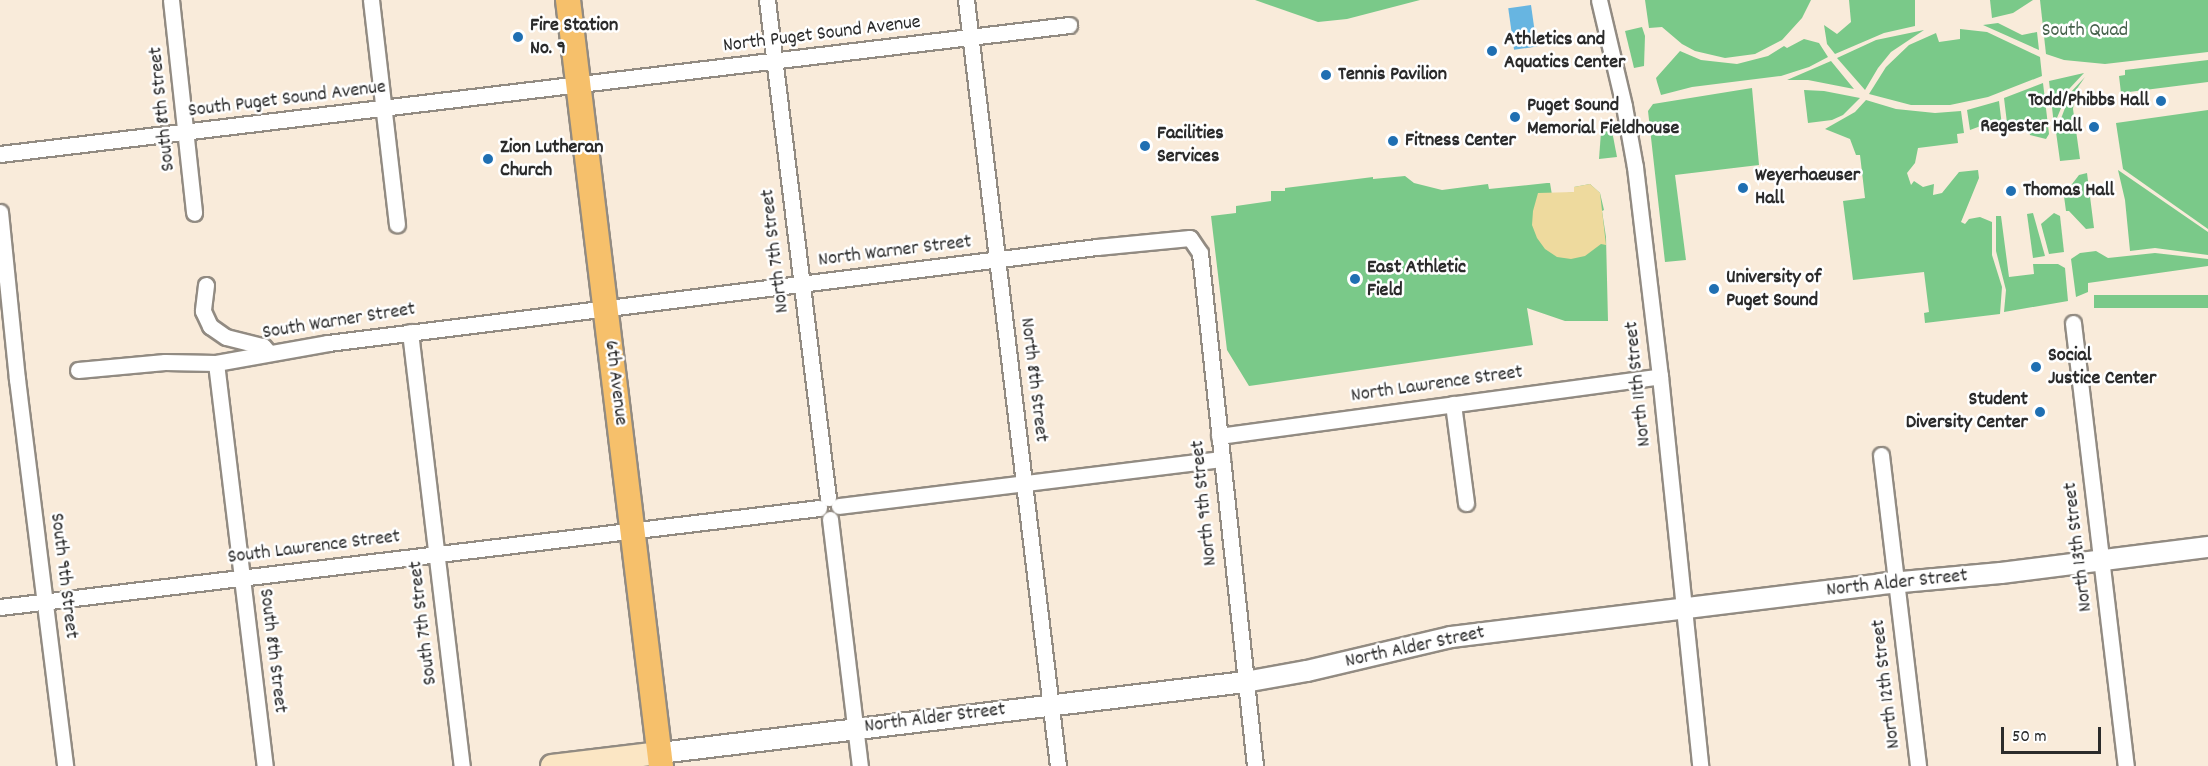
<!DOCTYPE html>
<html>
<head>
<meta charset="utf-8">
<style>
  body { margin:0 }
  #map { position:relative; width:2208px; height:766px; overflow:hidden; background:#f9ebda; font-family:Dekko,sans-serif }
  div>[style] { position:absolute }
  .green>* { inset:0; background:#7ac989; transform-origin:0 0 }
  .sand>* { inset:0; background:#eeda9e }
  .water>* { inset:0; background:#67b5e1; transform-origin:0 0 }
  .roads { filter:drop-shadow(2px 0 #928b82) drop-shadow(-2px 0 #928b82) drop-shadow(0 2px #928b82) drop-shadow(0 -2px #928b82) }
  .minor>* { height:15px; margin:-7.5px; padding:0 7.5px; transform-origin:7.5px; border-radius:7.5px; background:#fff }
  .tertiary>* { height:20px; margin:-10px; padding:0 10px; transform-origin:10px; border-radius:10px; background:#fff }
  .secondary>* { height:22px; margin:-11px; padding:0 11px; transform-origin:11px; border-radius:11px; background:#fbe6c4 }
  .primary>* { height:24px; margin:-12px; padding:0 12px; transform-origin:12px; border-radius:12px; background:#f6c06b }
  .dots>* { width:16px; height:16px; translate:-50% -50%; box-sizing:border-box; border:3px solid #fff; border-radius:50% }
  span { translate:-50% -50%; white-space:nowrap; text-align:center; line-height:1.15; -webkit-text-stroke:5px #fff; paint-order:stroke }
  .poi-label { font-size:20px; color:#2b2b2b; font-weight:700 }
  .left { translate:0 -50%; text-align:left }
  .right { translate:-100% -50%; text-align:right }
  .park-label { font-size:20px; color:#47624c }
  .street-label { font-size:20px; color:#2b2b2b }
  .scale { position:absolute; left:2001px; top:727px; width:100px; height:27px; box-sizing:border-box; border:3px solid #2b2b2b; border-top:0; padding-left:8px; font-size:18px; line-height:21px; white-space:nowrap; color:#2b2b2b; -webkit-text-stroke:4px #fff; paint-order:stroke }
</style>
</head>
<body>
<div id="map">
  <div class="green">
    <div style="clip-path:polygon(1255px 0,1420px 0,1347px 19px,1318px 22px)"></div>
    <div style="clip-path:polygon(1645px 0,1811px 0,1802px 18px,1782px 40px,1755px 54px,1725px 58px,1695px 51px,1682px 44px,1662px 27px,1649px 28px)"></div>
    <div style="clip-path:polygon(1849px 0,1915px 0,1915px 26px,1884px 33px,1835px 54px,1827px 44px,1824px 25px,1837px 34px,1851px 22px)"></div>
    <div style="clip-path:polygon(1990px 0,2033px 0,2013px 13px,1992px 18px)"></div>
    <div style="clip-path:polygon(2040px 0,2208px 0,2208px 52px,2105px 64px,2064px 60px,2046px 54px)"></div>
    <div style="clip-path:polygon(1998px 23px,2022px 35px,2037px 32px,2039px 50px,1983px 25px)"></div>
    <div style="clip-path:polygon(1642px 27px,1645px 36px,1644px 66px,1634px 68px,1625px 31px)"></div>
    <div style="clip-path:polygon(1960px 29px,1987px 32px,2040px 57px,2042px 76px,1988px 97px,1950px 105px,1911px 105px,1869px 94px,1886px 67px,1909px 45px,1936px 33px,1939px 42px,1960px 39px)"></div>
    <div style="clip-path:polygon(1924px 30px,1891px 52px,1878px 68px,1865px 90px,1837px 58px,1876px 40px)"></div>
    <div style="clip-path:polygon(1804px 39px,1819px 43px,1828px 57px,1809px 67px,1781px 76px,1692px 87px,1661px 95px,1657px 82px,1656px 78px,1680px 51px,1701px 60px,1737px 64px,1768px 56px,1784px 46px,1787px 48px)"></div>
    <div style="clip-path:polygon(2208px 60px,2208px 82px,2121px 93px,2119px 76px,2125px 75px,2125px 70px)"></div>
    <div style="clip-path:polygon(1831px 61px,1854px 89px,1808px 80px,1787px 80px)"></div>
    <div style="clip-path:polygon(2084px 73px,2069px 89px,2054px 125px,2049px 81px)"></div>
    <div style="clip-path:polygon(2085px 77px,2076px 90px,2073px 109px,2080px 159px,2060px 161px,2056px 132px,2071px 92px)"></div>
    <div style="clip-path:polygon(2043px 83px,2049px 134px,2046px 139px,2030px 135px,2026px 122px,2007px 123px,2004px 98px)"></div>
    <div style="clip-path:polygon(1752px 88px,1759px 165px,1675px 175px,1686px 260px,1665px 262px,1648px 111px,1653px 104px)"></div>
    <div style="clip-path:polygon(1804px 90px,1824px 91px,1860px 98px,1843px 115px,1832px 120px,1808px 123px)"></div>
    <div style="clip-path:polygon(1866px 100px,1896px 109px,1935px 113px,1961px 111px,1964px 133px,1957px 134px,1958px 143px,1918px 148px,1915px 163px,1907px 173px,1911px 185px,1914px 181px,1923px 187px,1934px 184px,1933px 195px,1942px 193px,1959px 172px,1978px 170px,1979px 178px,1961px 222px,1965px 224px,1969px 219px,1980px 217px,1992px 222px,1992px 255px,2002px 287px,2000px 314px,1925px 323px,1924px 313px,1929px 312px,1924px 272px,1853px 280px,1843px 201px,1865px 198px,1860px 155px,1856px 155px,1850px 139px,1825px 129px,1855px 112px)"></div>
    <div style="clip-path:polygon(1999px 101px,2002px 126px,1986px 124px,1970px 130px,1967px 110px)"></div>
    <div style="clip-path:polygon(2208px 110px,2208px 229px,2123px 169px,2116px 123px)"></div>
    <div style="clip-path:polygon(1612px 131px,1617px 157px,1599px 159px,1601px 132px)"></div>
    <div style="clip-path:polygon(2118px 170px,2208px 232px,2208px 255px,2155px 248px,2130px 251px,2125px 200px)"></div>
    <div style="clip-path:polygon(2087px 173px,2094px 228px,2086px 229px,2069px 211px,2066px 211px,2063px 189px,2069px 188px,2079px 175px)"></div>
    <div style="clip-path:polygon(1405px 176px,1414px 183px,1442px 190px,1488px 184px,1489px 189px,1547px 183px,1550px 183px,1552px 195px,1574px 192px,1574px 187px,1590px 184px,1600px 193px,1604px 210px,1602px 211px,1606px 237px,1608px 321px,1565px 321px,1527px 308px,1533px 345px,1249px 386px,1227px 350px,1211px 216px,1236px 213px,1236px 206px,1271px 201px,1271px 191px,1285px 191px,1285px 188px,1373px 177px,1373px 179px)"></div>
    <div style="clip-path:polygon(2033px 213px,2045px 256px,2033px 258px,2027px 214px)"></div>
    <div style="clip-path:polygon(2054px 213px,2060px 216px,2064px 252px,2049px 254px,2041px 224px)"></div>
    <div style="clip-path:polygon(1996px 216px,2001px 216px,2009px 277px,2034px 274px,2033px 264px,2058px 264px,2065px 268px,2068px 301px,2004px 312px,2006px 290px,1996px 251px)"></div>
    <div style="clip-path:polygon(2096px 251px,2108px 258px,2155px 253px,2208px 259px,2208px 266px,2088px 283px,2088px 292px,2076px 297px,2071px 259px,2080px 253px)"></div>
    <div style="left:2208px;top:295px;width:13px;height:114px;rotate:90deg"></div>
  </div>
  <div class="sand">
    <div style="clip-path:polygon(1590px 184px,1600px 193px,1606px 245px,1601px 244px,1585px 256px,1571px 259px,1557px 257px,1545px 249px,1537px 238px,1532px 225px,1533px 211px,1538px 193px,1574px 192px,1574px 187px)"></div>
  </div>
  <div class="water">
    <div style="left:1531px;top:5px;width:42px;height:23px;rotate:82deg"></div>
  </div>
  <div class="roads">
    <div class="minor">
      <div style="left:171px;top:0;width:214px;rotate:83.8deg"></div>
      <div style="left:371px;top:0;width:226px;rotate:83.4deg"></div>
      <div style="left:767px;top:0;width:502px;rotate:83.02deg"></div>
      <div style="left:966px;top:0;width:772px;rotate:83.15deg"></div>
      <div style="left:1599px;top:0;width:109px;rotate:76.7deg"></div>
      <div style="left:1624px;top:106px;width:62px;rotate:79.8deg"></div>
      <div style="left:1635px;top:167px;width:210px;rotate:83.2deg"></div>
      <div style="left:1660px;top:376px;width:392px;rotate:84.1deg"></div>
      <div style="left:0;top:154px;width:1077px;rotate:-6.88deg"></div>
      <div style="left:0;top:212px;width:168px;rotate:84.2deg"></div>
      <div style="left:17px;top:379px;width:390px;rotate:82.9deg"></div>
      <div style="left:206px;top:285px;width:26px;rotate:97deg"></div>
      <div style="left:203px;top:311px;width:17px;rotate:65deg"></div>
      <div style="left:210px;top:326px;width:19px;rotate:35deg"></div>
      <div style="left:226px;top:337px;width:38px;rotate:14deg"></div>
      <div style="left:263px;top:346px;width:9px;rotate:49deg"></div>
      <div style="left:2073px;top:323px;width:446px;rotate:83.2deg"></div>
      <div style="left:410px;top:332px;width:437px;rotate:83.2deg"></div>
      <div style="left:216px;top:363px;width:406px;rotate:83.1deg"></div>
      <div style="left:78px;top:370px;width:87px;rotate:-5.3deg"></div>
      <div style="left:165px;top:362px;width:51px;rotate:1.1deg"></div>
      <div style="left:216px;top:363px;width:114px;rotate:-10.1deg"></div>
      <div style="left:328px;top:343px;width:775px;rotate:-7.12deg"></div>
      <div style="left:1097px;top:247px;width:93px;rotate:-5.5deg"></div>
      <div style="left:1190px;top:238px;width:18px;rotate:56deg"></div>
      <div style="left:1200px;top:253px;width:516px;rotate:83.88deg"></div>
      <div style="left:1453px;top:404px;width:100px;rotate:82.5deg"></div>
      <div style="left:1219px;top:436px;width:445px;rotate:-7.7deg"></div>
      <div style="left:1881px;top:455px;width:313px;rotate:83.2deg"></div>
      <div style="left:839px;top:506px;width:386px;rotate:-7deg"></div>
      <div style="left:830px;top:519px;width:249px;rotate:83.1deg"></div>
      <div style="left:0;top:607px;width:825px;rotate:-6.89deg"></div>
    </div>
    <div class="tertiary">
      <div style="left:660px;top:753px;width:589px;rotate:-6.92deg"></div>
      <div style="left:1245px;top:682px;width:63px;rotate:-10.1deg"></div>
      <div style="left:1307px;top:671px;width:148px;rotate:-13.3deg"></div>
      <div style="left:1451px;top:637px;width:432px;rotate:-7deg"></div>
      <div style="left:1880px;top:584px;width:121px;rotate:-5.2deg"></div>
      <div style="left:2001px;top:573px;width:209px;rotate:-7.2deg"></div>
    </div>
    <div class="secondary">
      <div style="left:552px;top:766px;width:109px;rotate:-6.9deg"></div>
    </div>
    <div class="primary">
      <div style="left:568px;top:0;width:772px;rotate:83.08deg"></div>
    </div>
  </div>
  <div class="dots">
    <div style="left:518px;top:37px;background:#1f6fb2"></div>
    <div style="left:1492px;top:51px;background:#1f6fb2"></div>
    <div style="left:1326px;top:75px;background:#1f6fb2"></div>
    <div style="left:2161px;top:101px;background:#1f6fb2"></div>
    <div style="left:1515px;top:117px;background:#1f6fb2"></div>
    <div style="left:2094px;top:127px;background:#1f6fb2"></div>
    <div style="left:1393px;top:141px;background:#1f6fb2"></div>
    <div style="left:1145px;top:146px;background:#1f6fb2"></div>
    <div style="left:488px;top:159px;background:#1f6fb2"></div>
    <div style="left:1743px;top:188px;background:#1f6fb2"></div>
    <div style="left:2011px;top:191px;background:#1f6fb2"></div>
    <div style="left:1355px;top:279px;background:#1f6fb2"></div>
    <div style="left:1714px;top:289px;background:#1f6fb2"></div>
    <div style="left:2036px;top:367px;background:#1f6fb2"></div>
    <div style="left:2040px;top:412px;background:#1f6fb2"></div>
  </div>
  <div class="poi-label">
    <span class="left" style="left:530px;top:38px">Fire Station<br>No. 9</span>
    <span class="left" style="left:1504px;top:52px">Athletics and<br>Aquatics Center</span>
    <span class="left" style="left:1338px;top:75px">Tennis Pavilion</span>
    <span class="right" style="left:2149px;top:101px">Todd/Phibbs Hall</span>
    <span class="left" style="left:1527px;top:118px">Puget Sound<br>Memorial Fieldhouse</span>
    <span class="right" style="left:2082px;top:127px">Regester Hall</span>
    <span class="left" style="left:1157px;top:146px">Facilities<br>Services</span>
    <span class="left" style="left:1405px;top:141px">Fitness Center</span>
    <span class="left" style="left:500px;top:160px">Zion Lutheran<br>Church</span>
    <span class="left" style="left:1755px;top:188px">Weyerhaeuser<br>Hall</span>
    <span class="left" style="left:2023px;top:191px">Thomas Hall</span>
    <span class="left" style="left:1367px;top:280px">East Athletic<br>Field</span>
    <span class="left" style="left:1726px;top:290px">University of<br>Puget Sound</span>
    <span class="left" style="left:2048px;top:368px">Social<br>Justice Center</span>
    <span class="right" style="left:2028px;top:412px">Student<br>Diversity Center</span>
  </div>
  <div class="park-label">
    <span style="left:2085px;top:31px">South Quad</span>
  </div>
  <div class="street-label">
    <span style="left:822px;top:35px;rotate:-7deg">North Puget Sound Avenue</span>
    <span style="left:287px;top:100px;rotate:-7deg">South Puget Sound Avenue</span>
    <span style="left:163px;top:109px;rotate:-96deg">South 8th Street</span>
    <span style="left:776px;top:251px;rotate:-97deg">North 7th Street</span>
    <span style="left:895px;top:252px;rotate:-7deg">North Warner Street</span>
    <span style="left:339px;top:322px;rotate:-9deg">South Warner Street</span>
    <span style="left:1033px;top:380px;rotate:83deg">North 8th Street</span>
    <span style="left:615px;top:383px;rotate:83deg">6th Avenue</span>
    <span style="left:1639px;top:384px;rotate:-96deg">North 11th Street</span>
    <span style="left:1437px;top:385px;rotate:-8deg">North Lawrence Street</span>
    <span style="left:1205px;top:503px;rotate:-96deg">North 9th Street</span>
    <span style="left:2079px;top:547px;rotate:-97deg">North 13th Street</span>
    <span style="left:314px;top:548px;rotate:-7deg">South Lawrence Street</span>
    <span style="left:63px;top:576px;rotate:83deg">South 9th Street</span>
    <span style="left:1897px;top:584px;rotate:-6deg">North Alder Street</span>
    <span style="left:424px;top:623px;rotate:-97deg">South 7th Street</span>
    <span style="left:1415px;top:648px;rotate:-12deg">North Alder Street</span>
    <span style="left:272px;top:651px;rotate:83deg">South 8th Street</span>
    <span style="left:1887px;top:684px;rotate:-97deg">North 12th Street</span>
    <span style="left:935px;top:719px;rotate:-7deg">North Alder Street</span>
  </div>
  <div class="scale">50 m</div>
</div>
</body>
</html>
